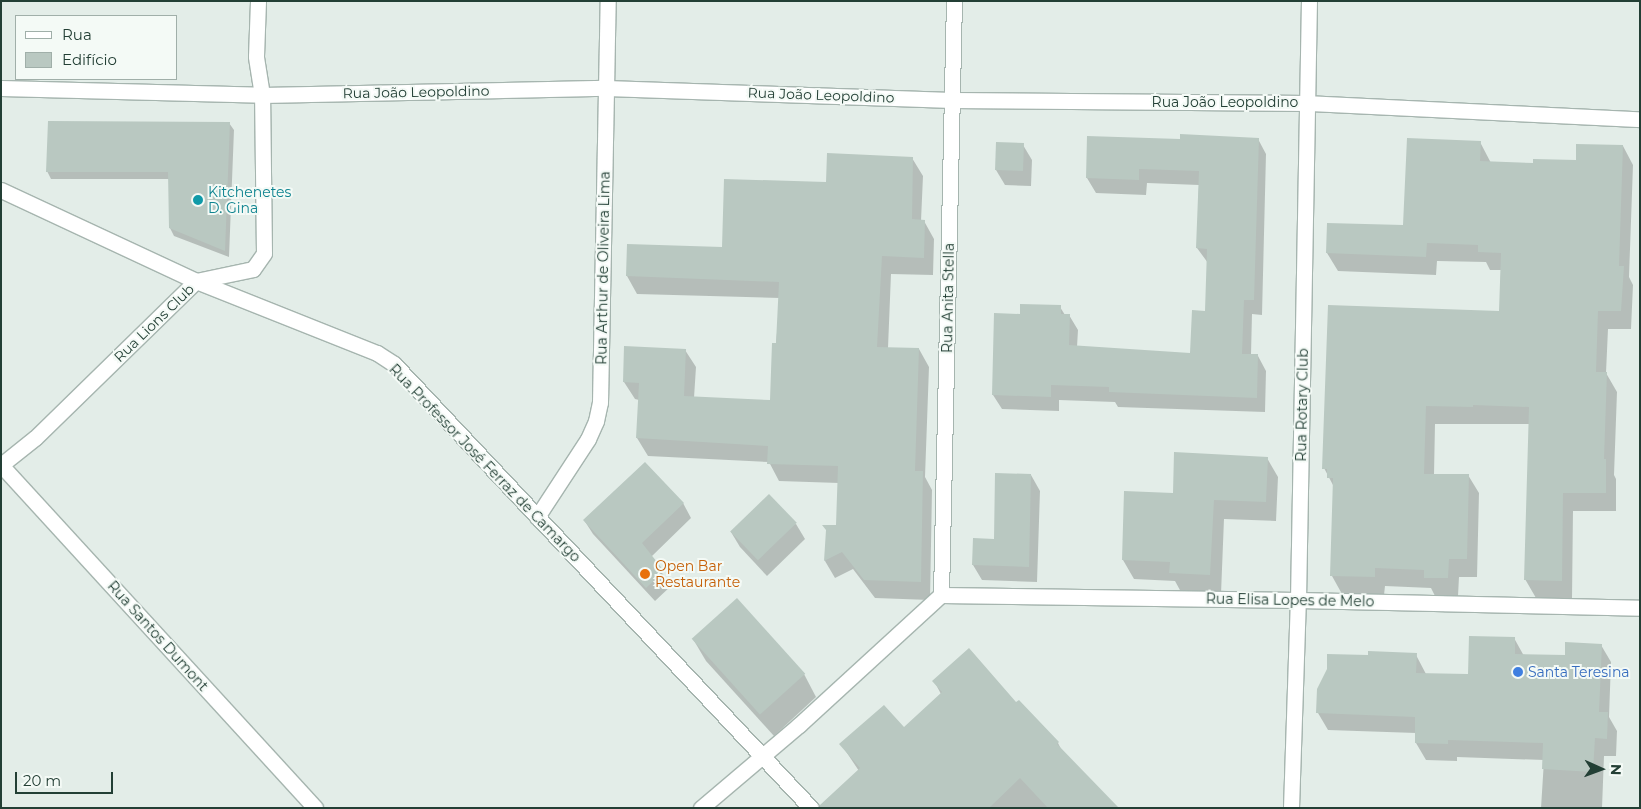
<!DOCTYPE html>
<html>
<head>
<meta charset="utf-8">
<style>
  body { margin:0 }
  #map { position:relative; width:1641px; height:809px; overflow:hidden; background:#e3ede8; font-family:Montserrat,sans-serif }
  div>[style] { position:absolute }
  .shadow>* { inset:0; background:#0003 }
  .building>* { inset:0; background:#b9c8c1; transform-origin:0 0 }
  .roads { filter:drop-shadow(1px 0 #a6b5af) drop-shadow(-1px 0 #a6b5af) drop-shadow(0 1px #a6b5af) drop-shadow(0 -1px #a6b5af) }
  .street>* { height:15px; margin:-7.5px; padding:0 7.5px; transform-origin:7.5px; border-radius:7.5px; background:#fff }
  .secondary>* { height:15px; margin:-7.5px; padding:0 7.5px; transform-origin:7.5px; border-radius:7.5px; background:#fff }
  .dots>* { width:14px; height:14px; translate:-50% -50%; box-sizing:border-box; border:2px solid #f4faf6; border-radius:50% }
  span { translate:-50% -50%; white-space:nowrap; text-align:center; line-height:1.15; -webkit-text-stroke:4px #f4faf6; paint-order:stroke }
  .street-label { font-size:14px; color:#233f35 }
  .culture-label { font-size:14px; color:#0d838f }
  .left { translate:0 -50%; text-align:left }
  .food-label { font-size:14px; color:#c56008 }
  .shop-label { font-size:14px; color:#366cbe }
  .frame { position:absolute; inset:0; border:2px solid #233f35; pointer-events:none }
  .legend { position:absolute; left:15px; top:15px; width:162px; height:65px; box-sizing:border-box; background:#f4faf6; border:1px solid #a0afa9; margin:0; padding:6px 9px; list-style:none; font-size:15px; color:#233f35 }
  .legend li { display:flex; align-items:center; gap:10px; height:25px }
  .legend b { width:25px; border:1px solid #a0afa9 }
  .north { position:absolute; left:1576px; top:744px; width:50px; height:50px; -webkit-text-stroke:4px #f4faf6; paint-order:stroke; rotate:92deg; font-size:14px; font-weight:700; line-height:20px; text-align:center; color:#233f35 }
  .north::after { content:''; display:block; margin:auto; width:18px; height:22px; background:#233f35; clip-path:polygon(50% 0,100% 100%,50% 72%,0 100%) }
  .scale { position:absolute; left:15px; top:772px; width:98px; height:22px; box-sizing:border-box; border:2px solid #233f35; border-top:0; padding-left:6px; font-size:15px; line-height:18px; white-space:nowrap; color:#233f35; -webkit-text-stroke:4px #f4faf6; paint-order:stroke }
</style>
</head>
<body>
<div id="map">
  <div class="shadow">
    <div style="clip-path:polygon(229px 123px,234px 130px,229px 257px,174px 236px,170px 228px,169px 179px,51px 179px,47px 171px)"></div>
    <div style="clip-path:polygon(1258px 139px,1266px 154px,1262px 315px,1252px 314px,1251px 355px,1258px 356px,1266px 371px,1265px 412px,1118px 407px,1115px 402px,1059px 400px,1059px 411px,1002px 409px,993px 395px,1021px 315px,1060px 307px,1065px 315px,1069px 315px,1078px 330px,1077px 347px,1191px 354px,1206px 312px,1208px 263px,1197px 248px,1199px 185px,1147px 183px,1146px 195px,1096px 193px,1087px 178px,1181px 140px)"></div>
    <div style="clip-path:polygon(1480px 142px,1491px 163px,1534px 164px,1577px 161px,1623px 146px,1633px 165px,1629px 277px,1633px 285px,1631px 329px,1608px 329px,1606px 373px,1617px 392px,1614px 475px,1616px 479px,1616px 511px,1573px 511px,1572px 599px,1536px 598px,1525px 579px,1530px 424px,1435px 424px,1434px 475px,1468px 475px,1479px 493px,1477px 577px,1459px 577px,1458px 596px,1435px 596px,1431px 588px,1385px 586px,1384px 595px,1342px 594px,1332px 576px,1334px 487px,1324px 468px,1500px 312px,1501px 270px,1490px 270px,1486px 262px,1437px 261px,1436px 275px,1338px 271px,1327px 253px,1404px 227px)"></div>
    <div style="clip-path:polygon(1023px 145px,1032px 160px,1031px 186px,1005px 185px,996px 170px)"></div>
    <div style="clip-path:polygon(912px 158px,923px 176px,921px 221px,924px 221px,934px 239px,933px 275px,891px 274px,888px 348px,919px 349px,929px 367px,925px 477px,932px 490px,930px 600px,875px 598px,853px 569px,835px 578px,825px 561px,827px 531px,837px 526px,839px 483px,779px 481px,769px 462px,648px 456px,637px 438px,639px 400px,635px 399px,624px 382px,685px 350px,696px 367px,694px 398px,771px 402px,780px 298px,637px 294px,627px 276px,723px 248px,827px 183px)"></div>
    <div style="clip-path:polygon(1267px 458px,1278px 477px,1276px 521px,1224px 519px,1221px 594px,1181px 592px,1175px 581px,1134px 579px,1123px 560px,1174px 494px)"></div>
    <div style="clip-path:polygon(1031px 475px,1040px 491px,1037px 582px,982px 580px,973px 565px,995px 540px)"></div>
    <div style="clip-path:polygon(683px 503px,691px 518px,651px 557px,671px 586px,655px 601px,593px 534px,584px 520px)"></div>
    <div style="clip-path:polygon(796px 524px,805px 539px,767px 576px,740px 547px,731px 532px)"></div>
    <div style="clip-path:polygon(1514px 638px,1524px 656px,1566px 657px,1601px 645px,1611px 662px,1609px 717px,1617px 731px,1616px 756px,1604px 756px,1602px 808px,1541px 808px,1544px 760px,1457px 757px,1457px 761px,1426px 760px,1416px 743px,1416px 733px,1328px 730px,1318px 713px,1416px 655px,1426px 674px,1469px 675px)"></div>
    <div style="clip-path:polygon(693px 639px,804px 674px,816px 697px,774px 736px,706px 661px)"></div>
    <div style="clip-path:polygon(934px 681px,1016px 704px,1058px 743px,1062px 751px,1116px 808px,834px 808px,859px 771px,841px 744px,904px 729px,941px 694px)"></div>
  </div>
  <div class="building">
    <div style="clip-path:polygon(48px 121px,230px 122px,225px 251px,169px 228px,168px 172px,46px 172px)"></div>
    <div style="clip-path:polygon(1180px 134px,1259px 138px,1254px 300px,1244px 300px,1242px 354px,1258px 354px,1257px 398px,1109px 392px,1109px 387px,1051px 385px,1051px 397px,992px 395px,994px 313px,1020px 314px,1020px 304px,1061px 305px,1061px 314px,1070px 314px,1069px 345px,1190px 353px,1192px 310px,1205px 311px,1207px 249px,1196px 248px,1199px 171px,1139px 169px,1139px 180px,1086px 178px,1087px 136px,1180px 139px)"></div>
    <div style="clip-path:polygon(1407px 138px,1481px 141px,1480px 161px,1533px 163px,1533px 159px,1576px 160px,1576px 144px,1623px 145px,1619px 266px,1624px 266px,1621px 311px,1598px 311px,1596px 372px,1607px 372px,1604px 459px,1606px 459px,1606px 493px,1563px 493px,1562px 581px,1524px 580px,1529px 407px,1473px 405px,1473px 407px,1426px 406px,1424px 474px,1469px 474px,1467px 559px,1449px 559px,1448px 578px,1424px 578px,1424px 570px,1375px 568px,1375px 577px,1330px 576px,1333px 478px,1327px 478px,1327px 469px,1322px 469px,1328px 305px,1499px 311px,1501px 253px,1478px 252px,1478px 245px,1427px 243px,1426px 257px,1326px 253px,1327px 223px,1403px 225px)"></div>
    <div style="left:996px;top:142px;width:28px;height:28px;rotate:2deg"></div>
    <div style="clip-path:polygon(827px 153px,913px 157px,912px 219px,925px 220px,924px 258px,882px 256px,877px 347px,919px 348px,915px 471px,923px 471px,921px 582px,864px 580px,842px 552px,824px 561px,826px 530px,822px 525px,836px 525px,838px 466px,767px 464px,768px 446px,636px 438px,639px 383px,623px 382px,624px 346px,686px 349px,684px 396px,770px 400px,772px 343px,776px 343px,779px 282px,626px 276px,627px 244px,722px 247px,724px 179px,826px 182px)"></div>
    <div style="clip-path:polygon(1174px 452px,1268px 457px,1266px 502px,1214px 500px,1210px 575px,1169px 573px,1170px 562px,1122px 560px,1124px 491px,1173px 493px)"></div>
    <div style="clip-path:polygon(645px 462px,684px 503px,642px 543px,664px 571px,646px 588px,583px 520px)"></div>
    <div style="clip-path:polygon(995px 473px,1031px 474px,1029px 567px,972px 565px,973px 538px,994px 539px)"></div>
    <div style="left:769px;top:494px;width:40px;height:54px;rotate:46deg"></div>
    <div style="left:737px;top:598px;width:102px;height:61px;rotate:48deg"></div>
    <div style="clip-path:polygon(1469px 636px,1515px 637px,1515px 654px,1565px 655px,1565px 642px,1602px 644px,1599px 712px,1608px 712px,1607px 739px,1595px 738px,1593px 772px,1542px 769px,1543px 743px,1448px 740px,1448px 744px,1415px 743px,1415px 717px,1316px 713px,1317px 689px,1327px 669px,1327px 654px,1368px 655px,1368px 651px,1417px 653px,1416px 673px,1468px 674px)"></div>
    <div style="clip-path:polygon(969px 648px,1016px 702px,1019px 700px,1059px 742px,1057px 744px,1119px 808px,1048px 808px,1020px 778px,989px 808px,820px 808px,820px 805px,860px 768px,839px 744px,884px 705px,904px 727px,942px 692px,932px 681px)"></div>
  </div>
  <div class="roads">
    <div class="street">
      <div style="left:1px;top:88px;width:261px;rotate:1.5deg"></div>
      <div style="left:262px;top:95px;width:344px;rotate:-1.2deg"></div>
      <div style="left:606px;top:88px;width:346px;rotate:2deg"></div>
      <div style="left:952px;top:100px;width:355px;rotate:0.5deg"></div>
      <div style="left:1307px;top:103px;width:333px;rotate:2.8deg"></div>
      <div style="left:1px;top:465px;width:43px;rotate:-38.5deg"></div>
      <div style="left:35px;top:438px;width:225px;rotate:-44.3deg"></div>
      <div style="left:196px;top:281px;width:58px;rotate:-11.9deg"></div>
      <div style="left:253px;top:269px;width:19px;rotate:-55deg"></div>
      <div style="left:264px;top:253px;width:158px;rotate:-90.7deg"></div>
      <div style="left:262px;top:95px;width:39px;rotate:-99deg"></div>
      <div style="left:256px;top:56px;width:55px;rotate:-87.9deg"></div>
      <div style="left:537px;top:517px;width:93px;rotate:-56.8deg"></div>
      <div style="left:588px;top:439px;width:20px;rotate:-66deg"></div>
      <div style="left:596px;top:421px;width:19px;rotate:-78deg"></div>
      <div style="left:600px;top:402px;width:401px;rotate:-88.9deg"></div>
      <div style="left:941px;top:595px;width:357px;rotate:0.8deg"></div>
      <div style="left:1298px;top:600px;width:342px;rotate:1.3deg"></div>
      <div style="left:941px;top:595px;width:594px;rotate:-88.75deg"></div>
      <div style="left:701px;top:808px;width:128px;rotate:-40.3deg"></div>
      <div style="left:799px;top:725px;width:193px;rotate:-42.5deg"></div>
      <div style="left:1291px;top:808px;width:208px;rotate:-88.1deg"></div>
      <div style="left:1298px;top:600px;width:599px;rotate:-88.95deg"></div>
    </div>
    <div class="secondary">
      <div style="left:1px;top:190px;width:215px;rotate:25deg"></div>
      <div style="left:196px;top:281px;width:195px;rotate:21.7deg"></div>
      <div style="left:377px;top:353px;width:20px;rotate:33deg"></div>
      <div style="left:394px;top:364px;width:609px;rotate:46.8deg"></div>
      <div style="left:1px;top:465px;width:465px;rotate:47.5deg"></div>
    </div>
  </div>
  <div class="dots">
    <div style="left:198px;top:200px;background:#0f9aa8"></div>
    <div style="left:645px;top:574px;background:#e8710a"></div>
    <div style="left:1518px;top:672px;background:#3f7fe0"></div>
  </div>
  <div class="street-label">
    <span style="left:416px;top:92px;rotate:-1deg">Rua João Leopoldino</span>
    <span style="left:821px;top:95px;rotate:2deg">Rua João Leopoldino</span>
    <span style="left:1225px;top:102px">Rua João Leopoldino</span>
    <span style="left:603px;top:268px;rotate:-89deg">Rua Arthur de Oliveira Lima</span>
    <span style="left:948px;top:298px;rotate:-89deg">Rua Anita Stella</span>
    <span style="left:154px;top:323px;rotate:-44deg">Rua Lions Club</span>
    <span style="left:1302px;top:405px;rotate:-89deg">Rua Rotary Club</span>
    <span style="left:485px;top:463px;rotate:46deg">Rua Professor José Ferraz de Camargo</span>
    <span style="left:1290px;top:600px;rotate:1deg">Rua Elisa Lopes de Melo</span>
    <span style="left:158px;top:636px;rotate:48deg">Rua Santos Dumont</span>
  </div>
  <div class="culture-label">
    <span class="left" style="left:208px;top:200px">Kitchenetes<br>D. Gina</span>
  </div>
  <div class="food-label">
    <span class="left" style="left:655px;top:574px">Open Bar<br>Restaurante</span>
  </div>
  <div class="shop-label">
    <span class="left" style="left:1528px;top:672px">Santa Teresina</span>
  </div>
  <div class="frame"></div>
  <ul class="legend">
  <li><b style="height:6px;background:#fff"></b>Rua</li>
  <li><b style="height:14px;background:#b9c8c1"></b>Edifício</li>
  </ul>
  <div class="north">N</div>
  <div class="scale">20 m</div>
</div>
</body>
</html>
